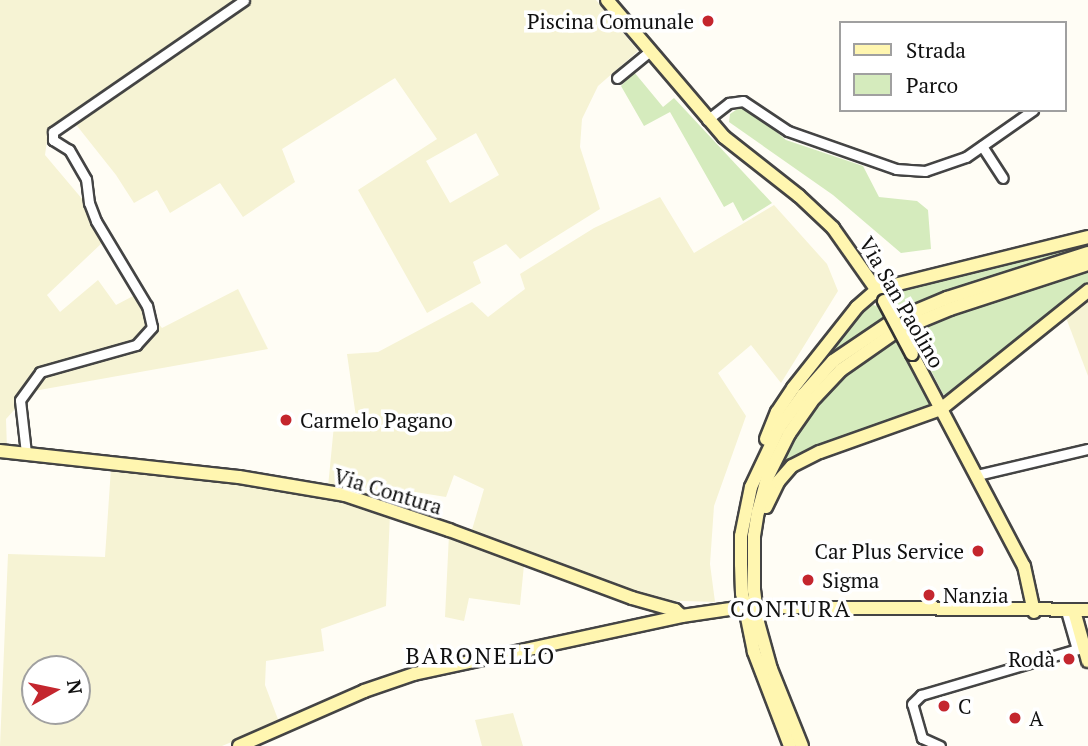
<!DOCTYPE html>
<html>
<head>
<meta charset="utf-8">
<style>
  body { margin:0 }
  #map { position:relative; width:1088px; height:746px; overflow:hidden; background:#fffdf5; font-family:"PT Serif",serif }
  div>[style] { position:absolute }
  .farmland>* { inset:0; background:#f6f3d4 }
  .green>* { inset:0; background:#d5ebbd }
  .roads { filter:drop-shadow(2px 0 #444) drop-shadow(-2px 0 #444) drop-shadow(0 2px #444) drop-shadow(0 -2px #444) }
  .street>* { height:9px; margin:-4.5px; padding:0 4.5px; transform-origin:4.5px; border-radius:4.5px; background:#fff }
  .secondary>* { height:12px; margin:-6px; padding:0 6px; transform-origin:6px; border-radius:6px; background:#fff6b0 }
  .bridges { filter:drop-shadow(2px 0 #333) drop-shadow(-2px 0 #333) drop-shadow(0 2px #333) drop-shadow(0 -2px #333) }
  .secondary-bridge>* { height:12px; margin:-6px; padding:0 6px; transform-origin:6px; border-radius:6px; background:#fff6b0 }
  .dots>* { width:19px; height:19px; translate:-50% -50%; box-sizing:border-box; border:4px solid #fff; border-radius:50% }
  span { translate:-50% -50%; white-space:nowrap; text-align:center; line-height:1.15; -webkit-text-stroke:7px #fff; paint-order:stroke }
  .poi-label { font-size:21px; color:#111 }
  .right { translate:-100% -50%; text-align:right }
  .left { translate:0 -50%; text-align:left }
  .street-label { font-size:21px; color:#111 }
  .neighbourhood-label { font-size:23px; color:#111; letter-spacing:2px }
  .legend { position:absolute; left:839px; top:21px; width:228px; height:91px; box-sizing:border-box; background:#fff; border:2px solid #a0a0a0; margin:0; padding:9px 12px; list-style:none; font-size:21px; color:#111 }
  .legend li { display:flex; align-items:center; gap:14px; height:35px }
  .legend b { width:35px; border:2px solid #a0a0a0 }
  .north { position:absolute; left:21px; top:655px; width:70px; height:70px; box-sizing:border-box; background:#fff; border:2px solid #a0a0a0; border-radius:50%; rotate:81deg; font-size:19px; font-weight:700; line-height:28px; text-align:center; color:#111 }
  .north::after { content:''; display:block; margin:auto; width:24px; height:32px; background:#c4262e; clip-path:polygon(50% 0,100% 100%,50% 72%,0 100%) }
</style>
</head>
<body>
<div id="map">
  <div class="farmland">
    <div style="clip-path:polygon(evenodd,0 0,596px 0,638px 51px,598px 86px,582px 119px,580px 147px,600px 209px,520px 259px,506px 244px,473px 262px,481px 283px,427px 313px,358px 190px,437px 139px,395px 78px,282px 149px,295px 182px,243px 217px,220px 183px,170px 213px,157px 190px,134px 203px,116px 175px,70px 117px,48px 134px,45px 155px,83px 200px,103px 242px,47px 295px,60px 312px,98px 280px,116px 305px,135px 295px,162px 328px,238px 289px,268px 349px,17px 394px,15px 409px,6px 419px,7px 449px,0 448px,0 0,476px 133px,499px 175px,450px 203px,426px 161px,476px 133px)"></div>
    <div style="clip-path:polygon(660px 197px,694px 253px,774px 205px,827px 264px,838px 291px,781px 383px,751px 345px,718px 373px,746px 416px,714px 506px,710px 564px,715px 602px,655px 600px,471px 533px,484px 489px,454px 475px,446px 497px,403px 490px,399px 508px,366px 494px,328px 487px,334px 425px,357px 424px,347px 354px,378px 352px,472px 302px,488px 317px,525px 289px,520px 274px,594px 228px)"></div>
    <div style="clip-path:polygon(1088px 296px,1088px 376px,1065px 315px)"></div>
    <div style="clip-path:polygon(evenodd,111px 468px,343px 499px,390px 514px,386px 606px,321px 629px,324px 651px,266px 661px,265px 685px,279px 722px,222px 746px,0 746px,8px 554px,105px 557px,111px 468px,35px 669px,77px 669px,77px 711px,35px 711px,35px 669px)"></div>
    <div style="clip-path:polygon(449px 534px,524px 565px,520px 605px,469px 598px,464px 621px,445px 617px)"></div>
    <div style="clip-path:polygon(513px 713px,523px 746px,482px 746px,475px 720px)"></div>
  </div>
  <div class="green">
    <div style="clip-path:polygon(634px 72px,663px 107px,674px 98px,772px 203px,743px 221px,733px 202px,724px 207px,670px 112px,644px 126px,621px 86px)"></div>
    <div style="clip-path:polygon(739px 108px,751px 111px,786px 140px,863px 166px,879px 197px,917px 201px,928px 210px,931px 249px,901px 253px,833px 195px,729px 122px,730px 114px)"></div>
    <div style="clip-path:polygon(1088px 243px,1088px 246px,913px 304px,889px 315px,830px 356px,790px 399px,857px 311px,871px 302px,875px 306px,892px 297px,892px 291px)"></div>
    <div style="clip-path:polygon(1088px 272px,1088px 285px,947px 396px,943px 394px,921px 351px,918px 349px,904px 356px,931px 407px,806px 451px,781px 467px,799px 431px,832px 389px,878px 350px,925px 325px)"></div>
  </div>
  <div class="roads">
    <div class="street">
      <div style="left:617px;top:78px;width:43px;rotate:-39.3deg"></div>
      <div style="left:707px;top:120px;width:28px;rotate:-38deg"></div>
      <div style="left:729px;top:103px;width:14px;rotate:-8deg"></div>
      <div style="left:743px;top:101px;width:54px;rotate:33.7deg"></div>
      <div style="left:788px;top:131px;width:114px;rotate:19.4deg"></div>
      <div style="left:896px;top:169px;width:29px;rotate:4deg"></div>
      <div style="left:925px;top:171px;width:43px;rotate:-18.9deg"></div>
      <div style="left:966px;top:157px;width:82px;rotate:-35deg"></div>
      <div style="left:982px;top:146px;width:38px;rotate:57deg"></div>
      <div style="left:26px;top:453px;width:53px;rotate:-96.5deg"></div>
      <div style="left:20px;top:400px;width:34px;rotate:-54deg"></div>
      <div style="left:40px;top:372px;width:100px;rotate:-15.7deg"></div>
      <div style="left:136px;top:345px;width:24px;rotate:-48deg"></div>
      <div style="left:152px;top:327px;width:22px;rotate:-103deg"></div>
      <div style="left:147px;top:306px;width:99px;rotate:-121deg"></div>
      <div style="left:96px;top:221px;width:19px;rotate:-111deg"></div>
      <div style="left:89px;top:203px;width:24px;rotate:-97deg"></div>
      <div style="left:86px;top:179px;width:34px;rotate:-120deg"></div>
      <div style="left:69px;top:150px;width:19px;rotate:-148deg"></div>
      <div style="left:53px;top:140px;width:8px;rotate:-90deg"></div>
      <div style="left:53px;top:132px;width:232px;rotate:-34.6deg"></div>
      <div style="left:977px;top:475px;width:114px;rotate:-13.2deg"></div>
      <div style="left:1066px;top:611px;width:40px;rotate:74deg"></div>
      <div style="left:940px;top:746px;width:20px;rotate:-156deg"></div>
      <div style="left:922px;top:738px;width:35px;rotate:-106deg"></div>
      <div style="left:912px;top:704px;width:13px;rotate:-45deg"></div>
      <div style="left:921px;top:695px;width:170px;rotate:-16.4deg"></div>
    </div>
    <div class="secondary">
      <div style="left:607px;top:0;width:180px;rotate:49.5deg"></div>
      <div style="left:724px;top:137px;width:95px;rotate:38.2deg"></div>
      <div style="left:799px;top:196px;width:47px;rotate:43.3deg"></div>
      <div style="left:833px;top:228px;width:83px;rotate:54.8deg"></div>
      <div style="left:912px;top:354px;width:240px;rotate:62.2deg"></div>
      <div style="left:1024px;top:566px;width:47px;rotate:77.7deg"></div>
      <div style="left:766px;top:439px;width:29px;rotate:-68deg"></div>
      <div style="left:777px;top:412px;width:29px;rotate:-56deg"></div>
      <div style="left:793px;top:388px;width:103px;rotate:-51.7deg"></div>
      <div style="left:857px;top:307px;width:28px;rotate:-41deg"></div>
      <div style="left:878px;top:289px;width:216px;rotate:-13.9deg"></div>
      <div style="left:0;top:451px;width:240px;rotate:6.2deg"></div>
      <div style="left:239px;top:477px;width:108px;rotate:9.6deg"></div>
      <div style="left:345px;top:495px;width:110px;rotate:18.6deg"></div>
      <div style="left:449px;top:530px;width:195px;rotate:20.4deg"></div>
      <div style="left:632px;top:598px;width:45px;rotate:15.6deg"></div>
      <div style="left:675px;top:610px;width:9px;rotate:41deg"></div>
      <div style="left:766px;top:507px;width:28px;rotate:-64deg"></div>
      <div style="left:778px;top:482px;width:21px;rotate:-49deg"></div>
      <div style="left:792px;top:466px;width:31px;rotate:-27deg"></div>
      <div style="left:820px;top:452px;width:128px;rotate:-19.6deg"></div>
      <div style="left:941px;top:409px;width:189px;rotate:-38.8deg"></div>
      <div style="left:764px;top:607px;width:324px;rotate:0.5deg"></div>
      <div style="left:1074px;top:611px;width:52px;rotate:74.4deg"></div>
      <div style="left:239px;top:746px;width:137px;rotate:-23.7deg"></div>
      <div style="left:364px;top:691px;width:53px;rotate:-18.8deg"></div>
      <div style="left:414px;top:674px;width:274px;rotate:-12.2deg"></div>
      <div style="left:682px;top:616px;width:56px;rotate:-8.3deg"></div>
      <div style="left:790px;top:746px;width:101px;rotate:-111deg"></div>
      <div style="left:754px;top:652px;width:60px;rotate:-101.5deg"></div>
      <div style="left:742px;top:593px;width:29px;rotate:-92deg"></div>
      <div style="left:741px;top:564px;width:28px;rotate:-90deg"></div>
      <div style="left:741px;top:536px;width:50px;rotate:-78.5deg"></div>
      <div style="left:751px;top:487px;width:65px;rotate:-64.6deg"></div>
      <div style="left:779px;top:428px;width:41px;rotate:-54deg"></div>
      <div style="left:803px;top:395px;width:45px;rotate:-48.6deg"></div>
      <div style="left:833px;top:361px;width:71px;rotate:-34.1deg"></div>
      <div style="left:892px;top:321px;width:60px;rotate:-22.7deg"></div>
      <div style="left:947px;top:298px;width:148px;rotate:-17.7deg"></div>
      <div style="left:802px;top:746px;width:83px;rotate:-111.9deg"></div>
      <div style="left:771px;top:669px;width:49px;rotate:-105.5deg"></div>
      <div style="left:758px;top:622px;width:31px;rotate:-97deg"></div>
      <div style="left:754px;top:591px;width:55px;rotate:-90deg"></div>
      <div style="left:754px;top:536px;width:24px;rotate:-81deg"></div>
      <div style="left:758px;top:512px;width:35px;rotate:-75deg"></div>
      <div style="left:767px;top:478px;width:49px;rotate:-63.4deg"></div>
      <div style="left:789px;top:434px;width:39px;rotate:-55deg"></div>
      <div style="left:811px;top:402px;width:44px;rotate:-46.8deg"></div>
      <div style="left:841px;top:370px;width:68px;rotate:-34.9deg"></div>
      <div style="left:897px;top:331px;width:57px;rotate:-22.5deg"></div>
      <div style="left:950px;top:309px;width:145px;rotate:-18.1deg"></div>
    </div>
  </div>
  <div class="bridges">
    <div class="secondary-bridge">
      <div style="left:884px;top:301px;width:60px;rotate:62.2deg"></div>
    </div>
  </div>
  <div class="dots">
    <div style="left:708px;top:21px;background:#c4262e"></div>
    <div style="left:286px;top:420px;background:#c4262e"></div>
    <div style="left:978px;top:551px;background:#c4262e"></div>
    <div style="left:808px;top:580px;background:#c4262e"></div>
    <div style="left:929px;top:595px;background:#c4262e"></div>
    <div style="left:1069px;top:659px;background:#c4262e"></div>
    <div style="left:944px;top:706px;background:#c4262e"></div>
    <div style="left:1015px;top:718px;background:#c4262e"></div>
  </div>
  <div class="poi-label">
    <span class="right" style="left:694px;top:21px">Piscina Comunale</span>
    <span class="left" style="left:300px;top:420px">Carmelo Pagano</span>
    <span class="right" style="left:964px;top:551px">Car Plus Service</span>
    <span class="left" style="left:822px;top:580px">Sigma</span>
    <span class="left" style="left:943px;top:595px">Nanzia</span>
    <span class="right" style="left:1055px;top:659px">Rodà</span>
    <span class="left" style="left:958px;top:706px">C</span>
    <span class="left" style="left:1029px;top:718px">A</span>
  </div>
  <div class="street-label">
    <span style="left:902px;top:302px;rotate:60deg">Via San Paolino</span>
    <span style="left:388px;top:491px;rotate:17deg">Via Contura</span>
  </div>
  <div class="neighbourhood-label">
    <span style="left:791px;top:609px">CONTURA</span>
    <span style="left:481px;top:656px">BARONELLO</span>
  </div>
  <ul class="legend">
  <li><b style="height:9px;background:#fff6b0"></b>Strada</li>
  <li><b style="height:19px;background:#d5ebbd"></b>Parco</li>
  </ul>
  <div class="north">N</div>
</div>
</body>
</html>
